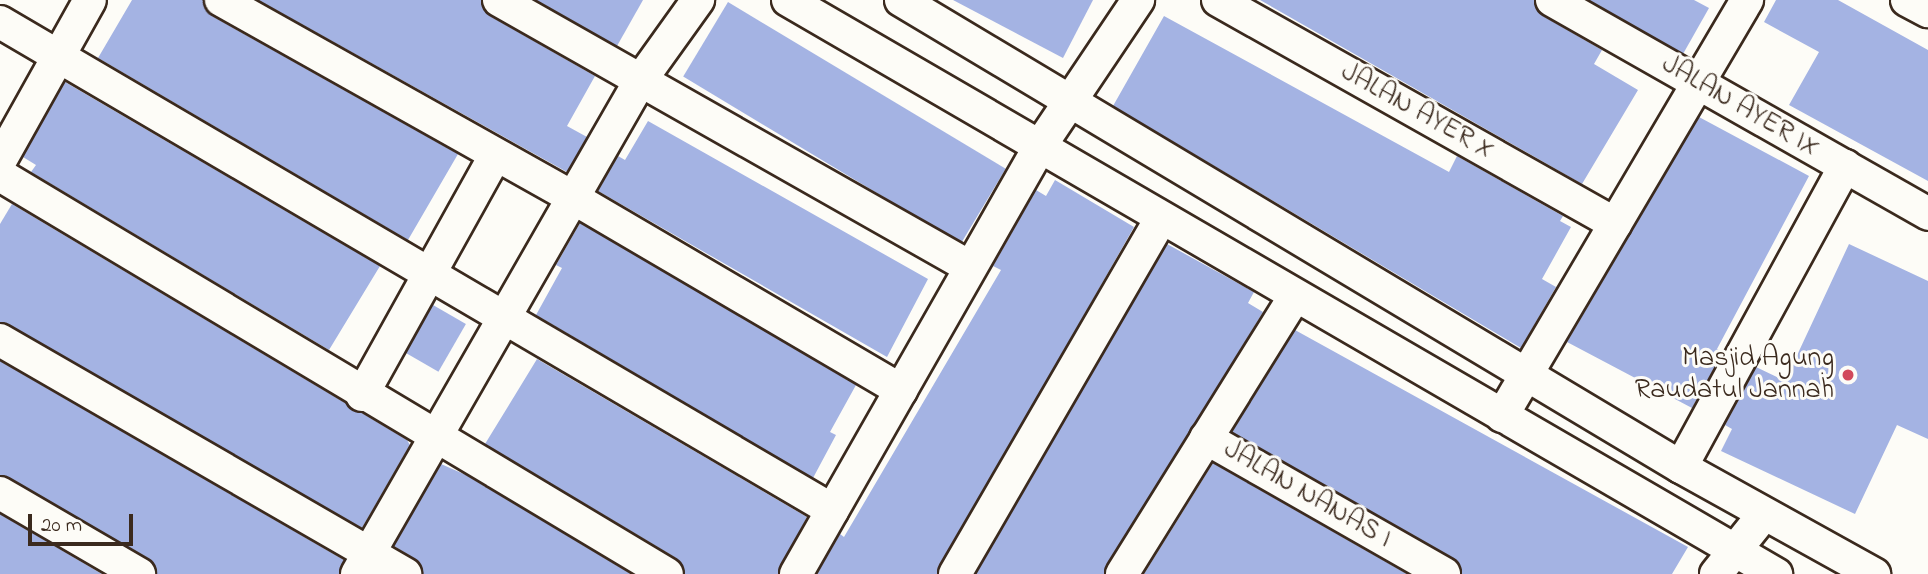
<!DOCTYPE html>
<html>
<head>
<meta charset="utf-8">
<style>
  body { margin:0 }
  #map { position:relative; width:1928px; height:574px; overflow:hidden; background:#fdfcf7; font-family:"Indie Flower",sans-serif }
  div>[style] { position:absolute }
  .building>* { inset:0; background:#a4b3e3; transform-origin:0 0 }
  .roads { filter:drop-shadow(2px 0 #3b2a1e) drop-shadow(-2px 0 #3b2a1e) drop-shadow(0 2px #3b2a1e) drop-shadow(0 -2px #3b2a1e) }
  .minor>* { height:32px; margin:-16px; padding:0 16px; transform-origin:16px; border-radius:16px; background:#fdfcf7 }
  .dots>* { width:19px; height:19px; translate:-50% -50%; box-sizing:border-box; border:4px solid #fdfcf7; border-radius:50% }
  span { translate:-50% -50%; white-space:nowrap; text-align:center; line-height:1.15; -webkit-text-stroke:6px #fdfcf7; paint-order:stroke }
  .street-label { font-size:28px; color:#3b2a1e }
  .poi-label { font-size:28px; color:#3b2a1e }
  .right { translate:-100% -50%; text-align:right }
  .scale { position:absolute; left:28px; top:514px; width:105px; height:32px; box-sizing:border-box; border:4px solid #3b2a1e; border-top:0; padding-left:9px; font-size:21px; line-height:24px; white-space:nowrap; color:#3b2a1e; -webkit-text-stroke:5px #fdfcf7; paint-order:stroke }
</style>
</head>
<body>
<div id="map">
  <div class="building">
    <div style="clip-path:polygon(132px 0,203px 0,212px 16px,458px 154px,408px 240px,98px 58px)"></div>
    <div style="clip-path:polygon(258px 0,481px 0,490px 16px,595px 76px,567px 126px,587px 137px,567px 172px)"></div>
    <div style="clip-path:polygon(536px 0,643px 0,617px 46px)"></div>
    <div style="clip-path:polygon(953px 0,1093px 0,1063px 58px)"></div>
    <div style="clip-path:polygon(1260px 0,1534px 0,1543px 16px,1602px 50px,1594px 64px,1638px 90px,1582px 184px)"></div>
    <div style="clip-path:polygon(1589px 0,1694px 0,1709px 8px,1683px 54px)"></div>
    <div style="clip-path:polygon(1776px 0,1838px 0,1928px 50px,1928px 181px,1789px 105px,1819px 52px,1764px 22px)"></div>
    <div style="left:728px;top:2px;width:324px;height:87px;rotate:31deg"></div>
    <div style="clip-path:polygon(1164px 16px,1449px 172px,1457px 156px,1563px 216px,1560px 221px,1571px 227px,1542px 279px,1556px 287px,1521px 348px,1113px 106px)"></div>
    <div style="clip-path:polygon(65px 82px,380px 266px,329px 350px,31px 172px,36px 165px,23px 157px)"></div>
    <div style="clip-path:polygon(1699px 117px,1809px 176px,1717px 349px,1723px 352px,1692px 408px,1567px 342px)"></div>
    <div style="clip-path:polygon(648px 121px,928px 279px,887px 357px,598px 191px,618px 156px,625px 160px)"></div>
    <div style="clip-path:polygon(1055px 180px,1134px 227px,937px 574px,817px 574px,840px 534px,844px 537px,1001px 270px,993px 266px,1036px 190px,1046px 196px)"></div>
    <div style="clip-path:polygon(12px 204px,407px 440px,410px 445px,362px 528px,0 322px,0 224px)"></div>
    <div style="clip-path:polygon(580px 223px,856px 385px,830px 432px,836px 435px,813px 478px,536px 315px,562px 268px,556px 265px)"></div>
    <div style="clip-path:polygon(1167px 244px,1254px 292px,1248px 303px,1263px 312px,1104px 574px,976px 574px)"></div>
    <div style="clip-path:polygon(1849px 244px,1928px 281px,1928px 439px,1897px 425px,1855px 514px,1721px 451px,1732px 429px,1725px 425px,1756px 367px,1785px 381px)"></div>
    <div style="left:433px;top:305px;width:38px;height:55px;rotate:30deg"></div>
    <div style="clip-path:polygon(1295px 330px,1688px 547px,1672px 574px,1462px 574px,1453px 558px,1232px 432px)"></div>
    <div style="clip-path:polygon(537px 359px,807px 517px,778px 574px,685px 574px,676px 558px,485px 444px)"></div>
    <div style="clip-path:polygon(0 361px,344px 560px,339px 574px,157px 574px,148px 558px,0 475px)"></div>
    <div style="clip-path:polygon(1213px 463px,1407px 574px,1144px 574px)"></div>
    <div style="clip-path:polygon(441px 464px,466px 475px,631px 574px,423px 574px,415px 559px,394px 546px)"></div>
    <div style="clip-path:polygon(0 514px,102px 574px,0 574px)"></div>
  </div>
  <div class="roads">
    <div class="minor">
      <div style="left:221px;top:0;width:406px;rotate:29.3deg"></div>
      <div style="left:575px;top:199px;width:378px;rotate:30.4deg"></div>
      <div style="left:499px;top:0;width:541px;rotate:29.55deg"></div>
      <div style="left:788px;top:0;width:1143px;rotate:30.16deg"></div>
      <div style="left:901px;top:0;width:909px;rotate:30.91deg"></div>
      <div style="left:1681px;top:467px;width:221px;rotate:29deg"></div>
      <div style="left:1218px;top:0;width:456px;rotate:29.4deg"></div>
      <div style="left:1552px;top:0;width:433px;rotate:29.6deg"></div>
      <div style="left:1907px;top:0;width:24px;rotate:28deg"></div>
      <div style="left:0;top:22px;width:965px;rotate:30.39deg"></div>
      <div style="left:0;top:161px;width:184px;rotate:-60.8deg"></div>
      <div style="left:0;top:175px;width:777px;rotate:30.89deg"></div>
      <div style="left:0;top:340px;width:468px;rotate:30deg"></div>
      <div style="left:362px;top:395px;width:274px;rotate:-60.9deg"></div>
      <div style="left:1502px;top:416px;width:483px;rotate:-59.5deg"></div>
      <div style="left:1206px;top:438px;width:274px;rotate:29.7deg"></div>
      <div style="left:1681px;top:467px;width:343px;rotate:-61.4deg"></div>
      <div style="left:0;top:493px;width:161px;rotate:30.2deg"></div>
      <div style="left:357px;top:574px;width:568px;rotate:-60.14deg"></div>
      <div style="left:640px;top:81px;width:100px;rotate:-54.4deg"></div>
      <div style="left:796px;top:574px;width:493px;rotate:-60.3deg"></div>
      <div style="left:1040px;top:146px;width:176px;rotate:-56.1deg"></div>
      <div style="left:955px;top:574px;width:411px;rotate:-59.9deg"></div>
      <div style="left:1122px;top:574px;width:327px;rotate:-58.1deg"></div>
      <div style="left:1716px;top:574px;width:77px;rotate:-51.3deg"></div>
    </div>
  </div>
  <div class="dots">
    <div style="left:1848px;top:375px;background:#d1495b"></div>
  </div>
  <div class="street-label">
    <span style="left:1740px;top:107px;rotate:30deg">JALAN AYER IX</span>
    <span style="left:1417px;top:112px;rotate:29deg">JALAN AYER X</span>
    <span style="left:1307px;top:495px;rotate:30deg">JALAN NANAS I</span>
  </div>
  <div class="poi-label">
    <span class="right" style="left:1834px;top:375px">Masjid Agung<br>Raudatul Jannah</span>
  </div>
  <div class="scale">20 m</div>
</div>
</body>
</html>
